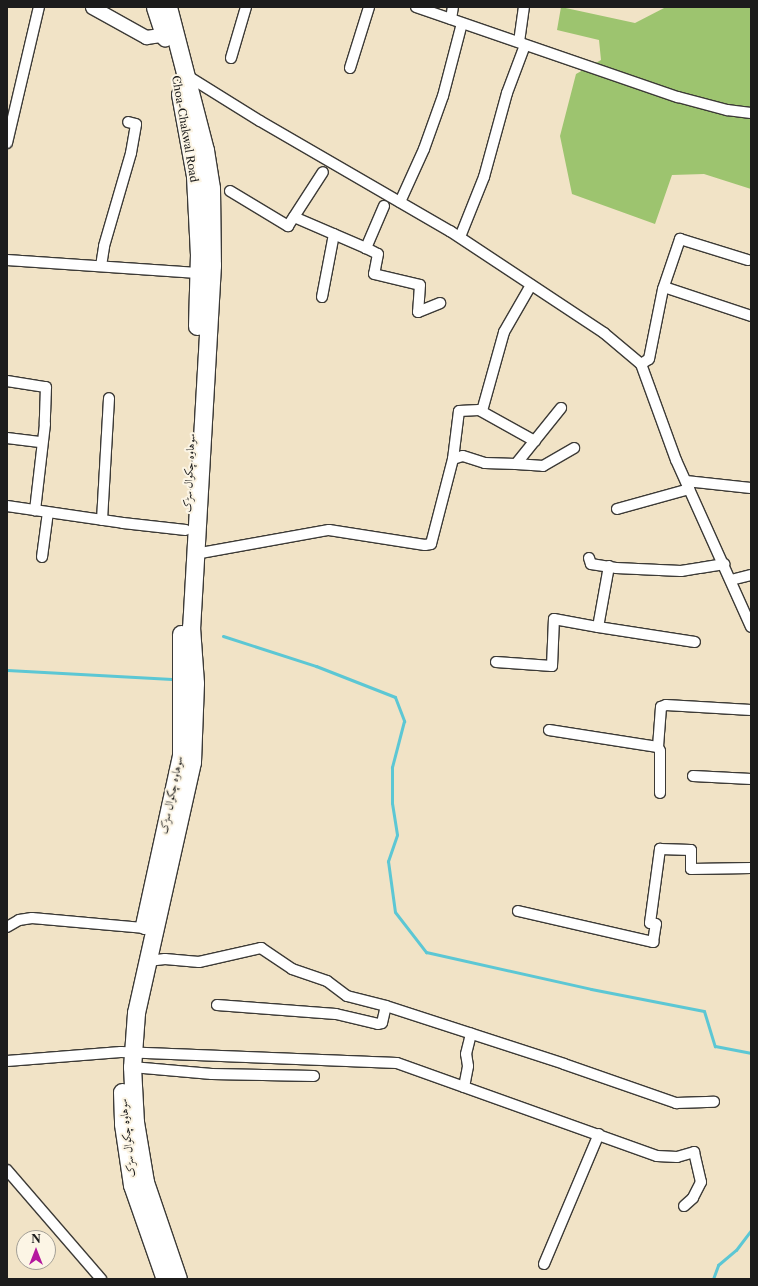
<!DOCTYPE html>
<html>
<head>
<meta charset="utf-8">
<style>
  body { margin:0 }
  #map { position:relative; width:758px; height:1286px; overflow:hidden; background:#f1e3c6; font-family:"Libre Caslon Text",Amiri,serif }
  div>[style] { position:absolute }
  .green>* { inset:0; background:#9dc46f }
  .stream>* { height:3px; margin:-1.5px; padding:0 1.5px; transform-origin:1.5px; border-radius:1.5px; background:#5cc7d4 }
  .roads { filter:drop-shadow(1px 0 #3c3a36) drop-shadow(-1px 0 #3c3a36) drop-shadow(0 1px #3c3a36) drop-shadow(0 -1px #3c3a36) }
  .minor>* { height:10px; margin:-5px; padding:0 5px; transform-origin:5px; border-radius:5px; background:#fff }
  .tertiary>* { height:13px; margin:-6.5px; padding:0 6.5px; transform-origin:6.5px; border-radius:6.5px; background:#fff }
  .trunk>* { height:17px; margin:-8.5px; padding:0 8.5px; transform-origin:8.5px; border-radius:8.5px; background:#fff }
  span { translate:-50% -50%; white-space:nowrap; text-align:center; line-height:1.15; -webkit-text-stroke:4px #fcf5e5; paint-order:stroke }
  .street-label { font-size:11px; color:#1c1c1c }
  .frame { position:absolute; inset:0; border:8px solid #1c1c1c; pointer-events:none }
  .north { position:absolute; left:16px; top:1230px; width:40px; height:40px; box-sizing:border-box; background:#fcf5e5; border:1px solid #a29e95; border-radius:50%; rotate:0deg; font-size:11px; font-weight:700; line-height:16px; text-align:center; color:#1c1c1c }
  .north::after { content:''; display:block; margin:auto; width:14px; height:18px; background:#b5179e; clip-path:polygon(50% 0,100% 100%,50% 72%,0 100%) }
</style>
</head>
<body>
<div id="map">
  <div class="green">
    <div style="clip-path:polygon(561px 7px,635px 23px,666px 7px,751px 7px,751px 189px,704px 174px,672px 175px,655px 224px,572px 194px,560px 136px,576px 74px,601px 60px,599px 40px,557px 30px)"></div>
  </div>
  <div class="stream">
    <div style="left:223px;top:636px;width:98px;rotate:17.9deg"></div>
    <div style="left:316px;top:666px;width:85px;rotate:21.4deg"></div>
    <div style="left:395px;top:697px;width:26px;rotate:69deg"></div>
    <div style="left:404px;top:721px;width:48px;rotate:104.6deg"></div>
    <div style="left:392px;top:767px;width:36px;rotate:90deg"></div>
    <div style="left:392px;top:803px;width:32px;rotate:81deg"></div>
    <div style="left:397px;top:835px;width:28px;rotate:109deg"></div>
    <div style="left:388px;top:861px;width:51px;rotate:82.2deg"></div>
    <div style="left:395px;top:912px;width:51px;rotate:52.2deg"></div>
    <div style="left:426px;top:952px;width:169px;rotate:12.6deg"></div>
    <div style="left:591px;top:989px;width:115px;rotate:11deg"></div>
    <div style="left:704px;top:1011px;width:37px;rotate:73deg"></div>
    <div style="left:715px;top:1046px;width:37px;rotate:11deg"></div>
    <div style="left:7px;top:670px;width:165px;rotate:3.1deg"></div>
    <div style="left:713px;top:1279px;width:15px;rotate:-70deg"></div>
    <div style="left:718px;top:1265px;width:23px;rotate:-40deg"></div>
    <div style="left:736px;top:1250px;width:25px;rotate:-53deg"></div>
  </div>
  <div class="roads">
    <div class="minor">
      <div style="left:416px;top:7px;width:277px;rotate:19deg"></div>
      <div style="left:678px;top:97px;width:51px;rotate:14.9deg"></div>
      <div style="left:727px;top:110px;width:24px;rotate:7deg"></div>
      <div style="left:451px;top:19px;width:12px;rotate:-81deg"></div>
      <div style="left:519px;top:42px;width:35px;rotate:-82deg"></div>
      <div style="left:231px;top:58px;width:53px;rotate:-73.6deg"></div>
      <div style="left:350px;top:68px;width:64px;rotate:-72.7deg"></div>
      <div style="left:186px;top:75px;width:87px;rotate:31.9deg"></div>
      <div style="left:260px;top:121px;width:220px;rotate:30.1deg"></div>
      <div style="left:450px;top:231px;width:185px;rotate:33.5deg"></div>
      <div style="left:604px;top:333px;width:48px;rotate:40deg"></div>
      <div style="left:641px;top:364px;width:102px;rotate:70deg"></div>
      <div style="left:676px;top:460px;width:183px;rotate:65.8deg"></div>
      <div style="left:7px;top:143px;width:140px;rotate:-76.8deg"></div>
      <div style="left:230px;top:191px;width:68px;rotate:31.1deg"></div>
      <div style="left:288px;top:226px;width:64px;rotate:-57.1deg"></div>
      <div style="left:400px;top:202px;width:58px;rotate:-65.6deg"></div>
      <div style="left:424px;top:149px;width:56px;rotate:-70.3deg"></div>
      <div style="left:443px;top:96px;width:75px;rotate:-75.4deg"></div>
      <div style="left:384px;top:206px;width:46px;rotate:113.2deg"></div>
      <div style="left:366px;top:248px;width:13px;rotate:27deg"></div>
      <div style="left:378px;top:254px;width:20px;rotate:101deg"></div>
      <div style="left:374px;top:274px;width:47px;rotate:13.4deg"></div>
      <div style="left:420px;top:285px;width:27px;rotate:94deg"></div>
      <div style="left:418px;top:312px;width:24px;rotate:-22deg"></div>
      <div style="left:294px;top:217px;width:78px;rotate:23.3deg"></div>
      <div style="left:460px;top:237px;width:65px;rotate:-68.2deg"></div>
      <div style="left:484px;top:177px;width:87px;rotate:-74.7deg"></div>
      <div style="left:507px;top:93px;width:51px;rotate:-69.4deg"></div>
      <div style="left:7px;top:260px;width:191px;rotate:3.9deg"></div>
      <div style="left:101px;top:266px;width:20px;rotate:-81deg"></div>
      <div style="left:104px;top:246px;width:97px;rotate:-73.8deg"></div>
      <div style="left:131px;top:153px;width:29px;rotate:-80deg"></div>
      <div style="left:136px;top:124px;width:8px;rotate:-166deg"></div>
      <div style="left:664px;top:287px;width:92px;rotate:18.4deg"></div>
      <div style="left:322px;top:297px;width:64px;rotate:-79.2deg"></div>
      <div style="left:641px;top:364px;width:9px;rotate:-32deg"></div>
      <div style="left:649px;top:359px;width:71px;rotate:-78.7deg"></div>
      <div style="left:663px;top:289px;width:53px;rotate:-71.2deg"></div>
      <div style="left:680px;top:239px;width:71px;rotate:17.2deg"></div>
      <div style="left:7px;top:381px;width:39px;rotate:9deg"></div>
      <div style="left:46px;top:387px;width:37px;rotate:92deg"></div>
      <div style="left:45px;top:424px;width:87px;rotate:96.6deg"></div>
      <div style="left:482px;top:411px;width:82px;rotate:-74.4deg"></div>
      <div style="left:504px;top:332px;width:54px;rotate:-60.1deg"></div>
      <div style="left:7px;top:438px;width:35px;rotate:7deg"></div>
      <div style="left:453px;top:459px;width:10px;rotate:-17deg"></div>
      <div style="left:463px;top:456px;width:23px;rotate:18deg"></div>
      <div style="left:485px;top:463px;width:31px;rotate:2deg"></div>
      <div style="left:516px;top:464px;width:72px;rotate:-51.2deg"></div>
      <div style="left:516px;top:464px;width:27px;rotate:4deg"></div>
      <div style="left:543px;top:466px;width:36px;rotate:-30deg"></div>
      <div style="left:686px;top:481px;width:65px;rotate:6.1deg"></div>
      <div style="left:7px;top:506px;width:117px;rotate:8.3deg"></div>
      <div style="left:123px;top:523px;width:63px;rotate:6.3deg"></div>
      <div style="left:617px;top:509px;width:75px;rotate:-15.5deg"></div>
      <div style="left:102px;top:520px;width:122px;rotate:-86.7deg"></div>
      <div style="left:195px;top:554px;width:136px;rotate:-10.2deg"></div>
      <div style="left:329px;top:530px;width:97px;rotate:8.9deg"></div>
      <div style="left:425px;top:545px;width:6px;rotate:-9deg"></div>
      <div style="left:431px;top:544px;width:88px;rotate:-75.5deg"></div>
      <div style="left:453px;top:459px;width:48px;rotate:-82.9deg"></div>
      <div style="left:459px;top:411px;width:20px;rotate:-3deg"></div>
      <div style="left:479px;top:410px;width:64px;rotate:29deg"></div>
      <div style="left:42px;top:557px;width:45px;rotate:-82.4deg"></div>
      <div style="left:589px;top:558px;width:6px;rotate:72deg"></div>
      <div style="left:591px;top:564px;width:25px;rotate:9deg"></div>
      <div style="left:616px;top:568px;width:65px;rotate:2.6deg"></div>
      <div style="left:681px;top:571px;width:44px;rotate:-9.2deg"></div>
      <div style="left:609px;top:566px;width:62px;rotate:100.2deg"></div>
      <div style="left:598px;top:627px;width:98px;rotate:8.8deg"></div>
      <div style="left:731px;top:580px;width:21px;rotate:-14deg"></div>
      <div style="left:496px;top:662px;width:56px;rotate:4.1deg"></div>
      <div style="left:552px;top:666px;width:47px;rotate:-87.6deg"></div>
      <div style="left:554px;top:619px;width:45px;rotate:10.3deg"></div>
      <div style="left:549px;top:730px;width:110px;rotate:8.9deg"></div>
      <div style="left:658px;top:747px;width:40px;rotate:-85.7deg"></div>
      <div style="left:661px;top:707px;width:5px;rotate:-22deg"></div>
      <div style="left:666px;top:705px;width:85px;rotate:3.4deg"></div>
      <div style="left:658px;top:747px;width:4px;rotate:63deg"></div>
      <div style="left:660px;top:751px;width:42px;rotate:90deg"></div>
      <div style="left:693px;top:776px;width:58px;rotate:3deg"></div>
      <div style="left:518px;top:911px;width:139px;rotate:12.9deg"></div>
      <div style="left:653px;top:942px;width:18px;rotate:-81deg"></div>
      <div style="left:656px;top:924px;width:6px;rotate:-171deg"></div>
      <div style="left:650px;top:923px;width:75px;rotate:-82.3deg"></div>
      <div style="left:660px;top:849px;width:31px;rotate:2deg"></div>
      <div style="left:691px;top:850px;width:19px;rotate:90deg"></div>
      <div style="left:691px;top:869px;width:60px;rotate:-1deg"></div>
      <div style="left:7px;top:927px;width:14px;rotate:-30deg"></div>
      <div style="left:19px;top:920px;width:13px;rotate:-9deg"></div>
      <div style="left:32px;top:918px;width:111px;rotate:5.1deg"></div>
      <div style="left:148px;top:961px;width:17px;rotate:-7deg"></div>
      <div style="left:165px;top:959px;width:34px;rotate:5deg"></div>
      <div style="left:199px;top:962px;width:64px;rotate:-12.7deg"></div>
      <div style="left:261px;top:948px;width:37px;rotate:34deg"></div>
      <div style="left:292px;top:969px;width:37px;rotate:19deg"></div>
      <div style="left:327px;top:981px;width:25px;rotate:37deg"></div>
      <div style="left:347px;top:996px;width:40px;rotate:14.4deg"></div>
      <div style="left:386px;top:1006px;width:187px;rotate:18deg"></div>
      <div style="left:564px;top:1064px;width:119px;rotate:19.2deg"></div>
      <div style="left:676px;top:1103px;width:38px;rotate:-2deg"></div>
      <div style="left:217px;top:1005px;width:119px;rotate:4.3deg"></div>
      <div style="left:336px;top:1014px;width:43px;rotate:13.4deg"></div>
      <div style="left:378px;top:1024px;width:4px;rotate:-14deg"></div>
      <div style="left:382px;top:1023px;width:17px;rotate:-77deg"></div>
      <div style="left:7px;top:1061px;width:114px;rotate:-4.5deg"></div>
      <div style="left:121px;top:1052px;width:276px;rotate:2.3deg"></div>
      <div style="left:397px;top:1063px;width:276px;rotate:19.7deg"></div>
      <div style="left:657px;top:1156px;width:20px;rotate:3deg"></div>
      <div style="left:677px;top:1157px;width:18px;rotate:-16deg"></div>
      <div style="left:694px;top:1152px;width:31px;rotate:77deg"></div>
      <div style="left:701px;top:1182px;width:18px;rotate:117deg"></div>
      <div style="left:693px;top:1198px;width:12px;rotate:138deg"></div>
      <div style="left:132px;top:1067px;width:80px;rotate:5deg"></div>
      <div style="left:212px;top:1074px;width:102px;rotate:1.1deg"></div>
      <div style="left:464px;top:1087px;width:21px;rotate:-79deg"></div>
      <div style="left:468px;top:1066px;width:12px;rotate:-99deg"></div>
      <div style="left:466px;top:1054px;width:21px;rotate:-76deg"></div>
      <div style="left:7px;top:1170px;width:144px;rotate:49.2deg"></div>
      <div style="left:544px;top:1264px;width:141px;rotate:-67.1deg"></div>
    </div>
    <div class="tertiary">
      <div style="left:92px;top:7px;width:62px;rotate:29.1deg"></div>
      <div style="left:146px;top:37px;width:27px;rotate:-8deg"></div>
    </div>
    <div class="trunk">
      <div style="left:155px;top:7px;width:32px;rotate:72deg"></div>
      <div style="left:168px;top:7px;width:148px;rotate:75.5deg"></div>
      <div style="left:205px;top:150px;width:38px;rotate:81deg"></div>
      <div style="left:211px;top:188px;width:77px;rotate:89.3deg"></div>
      <div style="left:212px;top:265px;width:363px;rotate:93.3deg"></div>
      <div style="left:191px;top:627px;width:56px;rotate:85.9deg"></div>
      <div style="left:195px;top:683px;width:79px;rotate:92.2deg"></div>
      <div style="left:192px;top:762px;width:257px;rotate:102.6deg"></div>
      <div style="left:136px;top:1013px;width:54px;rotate:94.2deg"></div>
      <div style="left:132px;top:1067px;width:55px;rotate:86.9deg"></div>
      <div style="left:135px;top:1122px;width:61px;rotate:80.5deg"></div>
      <div style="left:145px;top:1182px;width:102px;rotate:71.2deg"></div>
      <div style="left:180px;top:94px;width:83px;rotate:79.6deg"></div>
      <div style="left:195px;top:176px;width:78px;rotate:87.1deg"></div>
      <div style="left:199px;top:254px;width:72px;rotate:91.6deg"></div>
      <div style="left:144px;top:925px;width:174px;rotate:-77.7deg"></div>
      <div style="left:181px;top:755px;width:121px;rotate:-90deg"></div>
      <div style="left:122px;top:1092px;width:32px;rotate:88deg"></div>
      <div style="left:123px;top:1124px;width:62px;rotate:81.6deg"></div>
      <div style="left:132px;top:1185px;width:100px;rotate:70.7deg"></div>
    </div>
  </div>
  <div class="street-label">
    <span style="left:185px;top:129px;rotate:80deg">Choa-Chakwal Road</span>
    <span style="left:189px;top:473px;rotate:-87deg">سوہاوہ چکوال سڑک</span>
    <span style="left:171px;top:795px;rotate:-78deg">سوہاوہ چکوال سڑک</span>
    <span style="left:127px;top:1138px;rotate:-96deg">سوہاوہ چکوال سڑک</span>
  </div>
  <div class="frame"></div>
  <div class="north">N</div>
</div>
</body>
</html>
